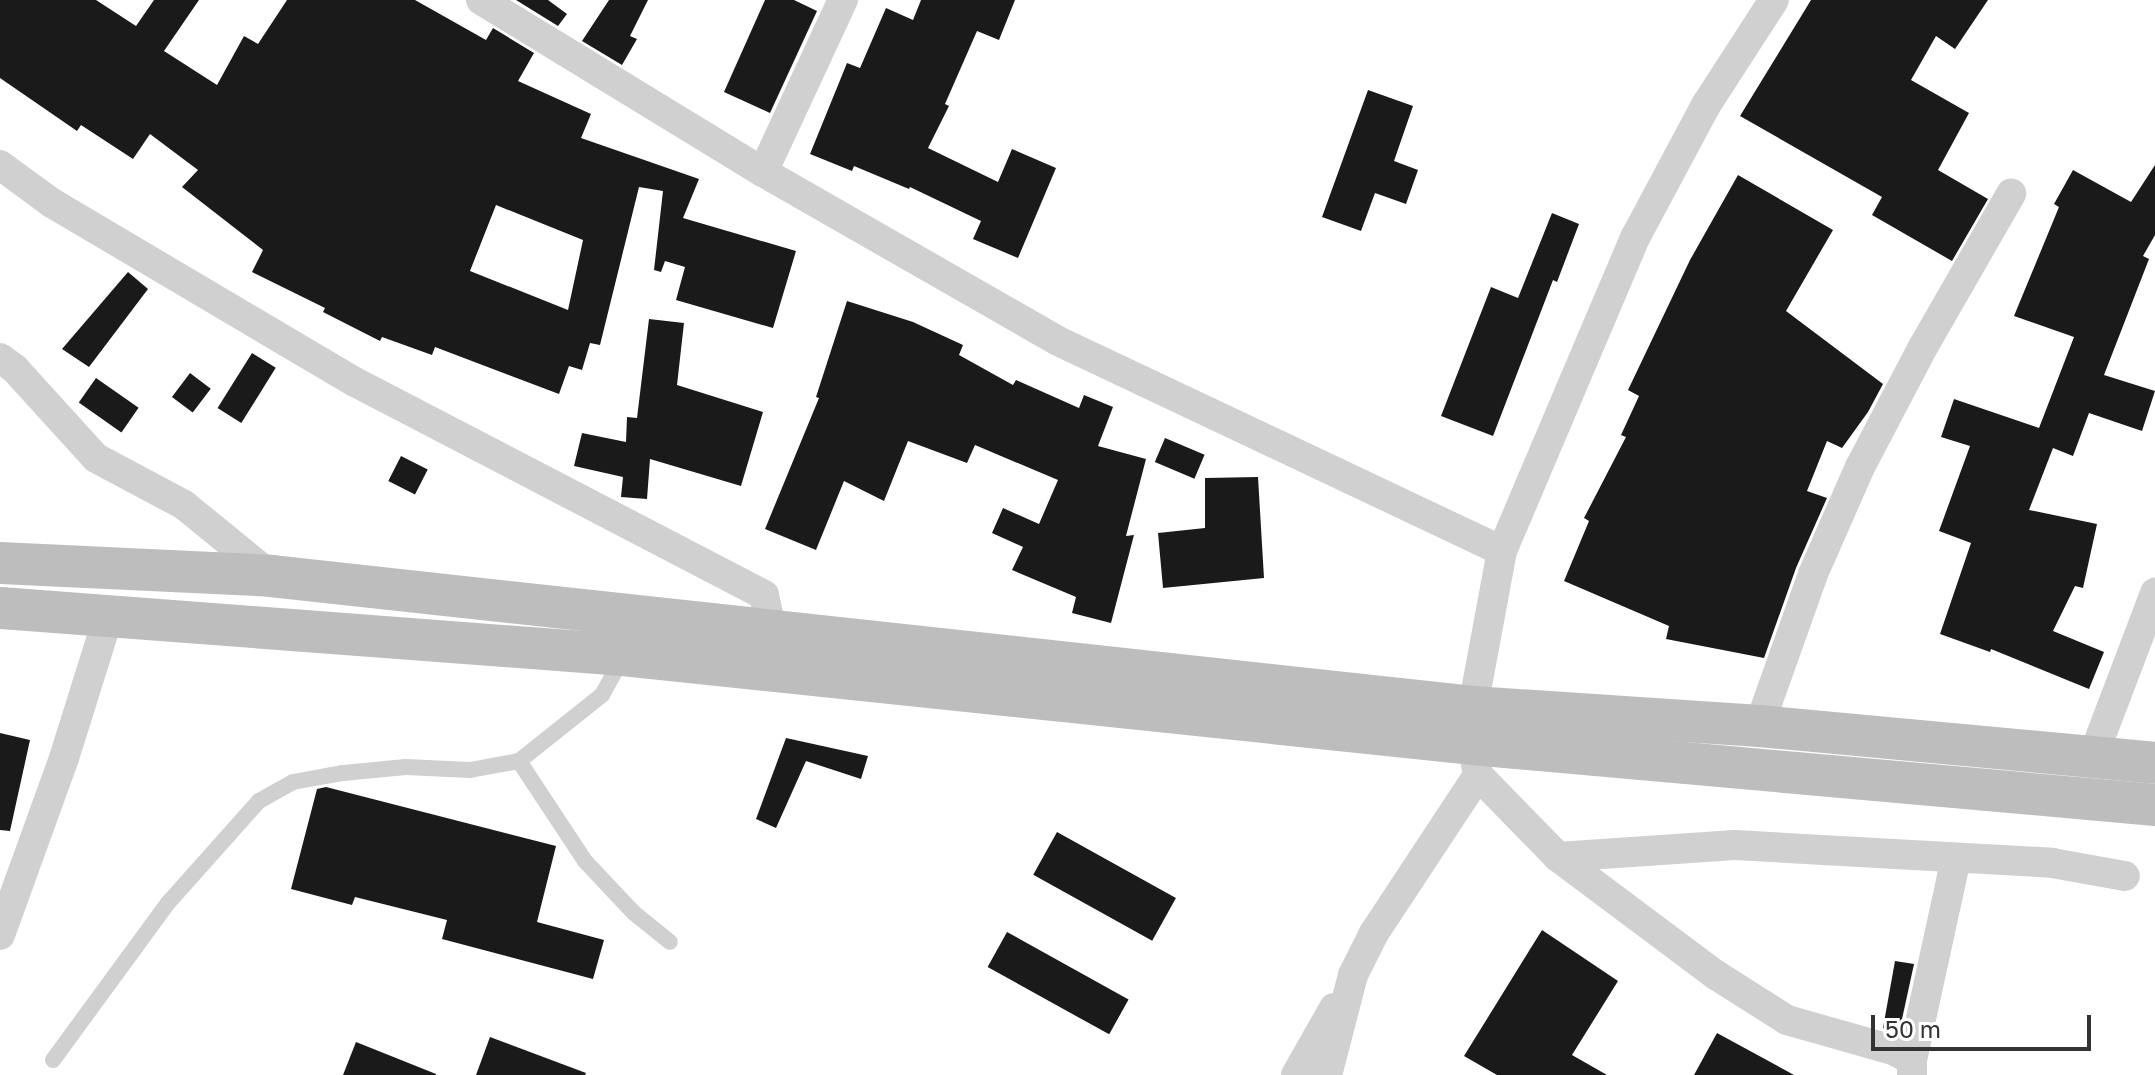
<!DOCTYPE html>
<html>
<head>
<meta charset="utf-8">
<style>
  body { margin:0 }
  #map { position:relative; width:2155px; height:1075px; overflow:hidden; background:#fff; font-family:"Golos Text",sans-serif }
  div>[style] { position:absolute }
  .building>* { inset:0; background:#1a1a1a; transform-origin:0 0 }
  .lane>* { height:16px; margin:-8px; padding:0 8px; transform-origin:8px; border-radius:8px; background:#d0d0d0 }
  .street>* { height:30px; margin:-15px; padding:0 15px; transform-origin:15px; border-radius:15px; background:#d0d0d0 }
  .secondary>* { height:42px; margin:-21px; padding:0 21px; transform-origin:21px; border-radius:21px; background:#bdbdbd }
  span { translate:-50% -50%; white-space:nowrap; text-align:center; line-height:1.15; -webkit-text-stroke:8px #fff; paint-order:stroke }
  .scale { position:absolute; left:1871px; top:1015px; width:220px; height:36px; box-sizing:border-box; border:4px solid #333; border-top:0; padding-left:10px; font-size:24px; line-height:28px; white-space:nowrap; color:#333; -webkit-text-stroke:6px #fff; paint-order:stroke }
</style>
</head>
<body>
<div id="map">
  <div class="building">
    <div style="clip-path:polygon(evenodd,0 0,96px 0,136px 26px,154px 0,199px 0,164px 51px,217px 85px,244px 36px,258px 44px,287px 0,415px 0,486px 40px,493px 28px,534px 53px,518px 81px,591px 114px,581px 138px,699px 179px,683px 218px,796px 251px,773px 328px,676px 300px,685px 267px,665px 261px,661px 272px,654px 270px,663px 191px,639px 187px,600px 345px,590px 343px,582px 370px,569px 366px,559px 394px,435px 347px,432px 355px,382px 337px,380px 341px,323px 312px,325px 308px,252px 272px,263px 250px,182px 187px,198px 170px,150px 134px,133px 159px,81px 125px,77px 131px,0 78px,0 0,496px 205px,583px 240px,568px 310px,470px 271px,496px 205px)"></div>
    <div style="clip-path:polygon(516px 0,548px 0,567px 14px,558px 26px)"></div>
    <div style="clip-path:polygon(609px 0,648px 0,630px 36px,637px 39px,622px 65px,582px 41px)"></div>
    <div style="clip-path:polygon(765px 0,794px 0,817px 11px,770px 113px,724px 92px)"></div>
    <div style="clip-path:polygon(921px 0,1015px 0,999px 40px,977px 31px,945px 104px,949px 106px,928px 148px,998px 182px,1012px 149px,1056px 168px,1018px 258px,973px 239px,981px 221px,910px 187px,909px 189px,854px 166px,852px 171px,810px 154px,847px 63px,860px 68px,886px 8px,913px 20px)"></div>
    <div style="clip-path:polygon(1811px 0,1988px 0,1955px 49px,1936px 36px,1911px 80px,1969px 113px,1938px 170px,1988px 199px,1952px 261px,1872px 215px,1882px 197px,1740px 116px)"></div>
    <div style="clip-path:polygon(1368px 90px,1413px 106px,1394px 161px,1418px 170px,1406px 204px,1375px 193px,1361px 231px,1322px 217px)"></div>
    <div style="clip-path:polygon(2155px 165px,2155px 235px,2143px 256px,2149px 259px,2104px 375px,2155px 391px,2142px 431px,2089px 413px,2073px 456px,2053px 448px,2029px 510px,2097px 524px,2083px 588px,2075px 586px,2053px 631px,2104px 652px,2089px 689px,1991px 649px,1990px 652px,1940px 634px,1971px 543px,1939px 531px,1970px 446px,1941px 437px,1954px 399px,2039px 428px,2074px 337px,2014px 316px,2059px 207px,2054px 204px,2073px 170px,2131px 202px)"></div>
    <div style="clip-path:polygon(1738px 175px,1833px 230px,1786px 311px,1883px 384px,1868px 412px,1842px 448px,1827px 441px,1807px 491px,1827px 498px,1796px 568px,1764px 658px,1666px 639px,1669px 626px,1564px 581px,1589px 521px,1584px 518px,1626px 437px,1621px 435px,1639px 396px,1628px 390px,1690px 260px)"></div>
    <div style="clip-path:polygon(1552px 213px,1579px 224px,1557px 282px,1553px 280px,1493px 436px,1441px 416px,1491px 287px,1518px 298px)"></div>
    <div style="clip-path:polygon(128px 272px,148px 289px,89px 367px,62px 349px)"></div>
    <div style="clip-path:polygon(847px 301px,913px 322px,963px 345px,959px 355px,1013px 385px,1016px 380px,1079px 408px,1084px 395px,1113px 407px,1098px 446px,1146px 459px,1126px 536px,1134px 535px,1111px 623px,1072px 613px,1076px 597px,1012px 570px,1023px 547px,992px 533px,1003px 508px,1039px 524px,1058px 480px,975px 445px,967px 463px,908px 441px,884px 501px,844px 481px,816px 550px,765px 529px,819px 398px,816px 397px)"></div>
    <div style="clip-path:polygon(649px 319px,684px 323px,677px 385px,763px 412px,741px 486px,650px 459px,647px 499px,621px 497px,623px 477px,574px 466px,582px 433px,626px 442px,627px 417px,637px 418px)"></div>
    <div style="left:252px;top:353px;width:28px;height:65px;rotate:32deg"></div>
    <div style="left:190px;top:373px;width:26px;height:30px;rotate:37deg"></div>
    <div style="left:96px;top:378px;width:52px;height:30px;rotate:35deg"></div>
    <div style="left:1165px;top:438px;width:43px;height:26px;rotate:23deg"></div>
    <div style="left:401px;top:456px;width:30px;height:28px;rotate:27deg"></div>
    <div style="clip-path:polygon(1258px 477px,1264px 578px,1163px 588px,1158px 533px,1205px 528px,1205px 478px)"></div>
    <div style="clip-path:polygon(0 733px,30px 740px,10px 831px,0 830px)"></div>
    <div style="clip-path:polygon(786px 738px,868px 756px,861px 779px,806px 761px,776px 828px,756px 819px)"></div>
    <div style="clip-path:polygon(326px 787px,556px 846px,537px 922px,604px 940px,593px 979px,442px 939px,447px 920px,355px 897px,352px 905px,291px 889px,317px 789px)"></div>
    <div style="left:1057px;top:832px;width:136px;height:49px;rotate:29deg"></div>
    <div style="clip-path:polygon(1542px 930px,1618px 981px,1572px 1055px,1607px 1075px,1497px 1075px,1464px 1056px)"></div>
    <div style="left:1007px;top:932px;width:139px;height:40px;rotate:29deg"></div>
    <div style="clip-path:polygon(1895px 961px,1914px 964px,1899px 1033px,1883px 1028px)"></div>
    <div style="clip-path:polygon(1717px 1033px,1794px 1075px,1694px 1075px)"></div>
    <div style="clip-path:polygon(490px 1037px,586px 1073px,585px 1075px,476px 1075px)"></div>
    <div style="clip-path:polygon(356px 1042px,436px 1074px,436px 1075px,343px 1075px)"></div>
  </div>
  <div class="lane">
    <div style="left:519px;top:761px;width:120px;rotate:56.6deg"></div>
    <div style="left:585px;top:861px;width:71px;rotate:46.7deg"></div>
    <div style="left:634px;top:913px;width:46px;rotate:38.9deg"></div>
    <div style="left:53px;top:1060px;width:195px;rotate:-53.8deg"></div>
    <div style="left:168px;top:903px;width:137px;rotate:-48.3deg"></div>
    <div style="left:259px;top:801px;width:39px;rotate:-29deg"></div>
    <div style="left:293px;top:782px;width:51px;rotate:-10.2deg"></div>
    <div style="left:343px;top:773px;width:63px;rotate:-5.4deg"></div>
    <div style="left:406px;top:767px;width:64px;rotate:2.7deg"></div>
    <div style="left:470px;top:770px;width:50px;rotate:-10.4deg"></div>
    <div style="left:519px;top:761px;width:106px;rotate:-38.5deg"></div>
    <div style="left:602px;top:695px;width:43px;rotate:-61.1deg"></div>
  </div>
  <div class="street">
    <div style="left:481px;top:0;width:330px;rotate:31.4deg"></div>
    <div style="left:763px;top:172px;width:340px;rotate:29.8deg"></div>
    <div style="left:1058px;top:341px;width:491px;rotate:25.3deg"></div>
    <div style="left:0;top:165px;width:64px;rotate:36.2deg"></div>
    <div style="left:52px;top:203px;width:352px;rotate:30.6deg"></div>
    <div style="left:355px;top:382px;width:461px;rotate:27.5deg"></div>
    <div style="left:764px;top:595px;width:34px;rotate:78deg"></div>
    <div style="left:763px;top:172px;width:190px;rotate:-65.1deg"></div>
    <div style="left:0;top:358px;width:19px;rotate:36deg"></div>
    <div style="left:15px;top:369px;width:120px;rotate:47.7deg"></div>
    <div style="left:96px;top:458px;width:100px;rotate:28.1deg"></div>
    <div style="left:184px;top:505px;width:112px;rotate:39.2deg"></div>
    <div style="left:1473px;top:707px;width:159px;rotate:-79.5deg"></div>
    <div style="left:1502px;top:551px;width:342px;rotate:-67deg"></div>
    <div style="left:1636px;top:236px;width:149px;rotate:-61.9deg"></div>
    <div style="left:1706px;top:105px;width:125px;rotate:-57.1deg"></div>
    <div style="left:1759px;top:726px;width:161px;rotate:-70.4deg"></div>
    <div style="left:1813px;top:574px;width:117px;rotate:-66.3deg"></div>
    <div style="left:1860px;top:467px;width:136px;rotate:-62.3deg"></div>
    <div style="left:1923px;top:347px;width:177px;rotate:-60.1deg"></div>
    <div style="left:1472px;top:744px;width:32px;rotate:79deg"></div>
    <div style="left:1478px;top:775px;width:115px;rotate:45.7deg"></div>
    <div style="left:1558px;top:857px;width:197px;rotate:36.8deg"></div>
    <div style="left:1716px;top:975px;width:84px;rotate:32.4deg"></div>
    <div style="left:1787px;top:1020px;width:110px;rotate:15.8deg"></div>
    <div style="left:1893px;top:1050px;width:21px;rotate:28deg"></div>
    <div style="left:2092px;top:759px;width:178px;rotate:-69.2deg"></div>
    <div style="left:1558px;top:857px;width:177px;rotate:-3.9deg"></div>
    <div style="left:1735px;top:845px;width:318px;rotate:3.2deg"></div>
    <div style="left:2052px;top:863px;width:74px;rotate:10.1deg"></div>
    <div style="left:0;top:935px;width:188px;rotate:-70.1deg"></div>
    <div style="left:64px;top:758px;width:151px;rotate:-72.6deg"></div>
    <div style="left:1296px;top:1075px;width:77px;rotate:-60.4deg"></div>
    <div style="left:1327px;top:1075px;width:103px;rotate:-75.4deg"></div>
    <div style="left:1353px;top:975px;width:47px;rotate:-63.4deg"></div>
    <div style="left:1374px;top:933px;width:189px;rotate:-56.6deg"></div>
    <div style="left:1912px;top:1075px;width:15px;rotate:-90deg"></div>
    <div style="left:1912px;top:1060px;width:206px;rotate:-77.7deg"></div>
  </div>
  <div class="secondary">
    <div style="left:0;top:563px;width:271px;rotate:2.7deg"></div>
    <div style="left:271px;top:576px;width:1209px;rotate:6.22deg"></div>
    <div style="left:1473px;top:707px;width:287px;rotate:3.8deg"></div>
    <div style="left:1759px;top:726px;width:398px;rotate:5.3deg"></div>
    <div style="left:0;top:608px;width:625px;rotate:4.31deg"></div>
    <div style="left:623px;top:655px;width:854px;rotate:5.98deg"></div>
    <div style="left:1472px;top:744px;width:686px;rotate:5.1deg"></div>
  </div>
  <div class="scale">50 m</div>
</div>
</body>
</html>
